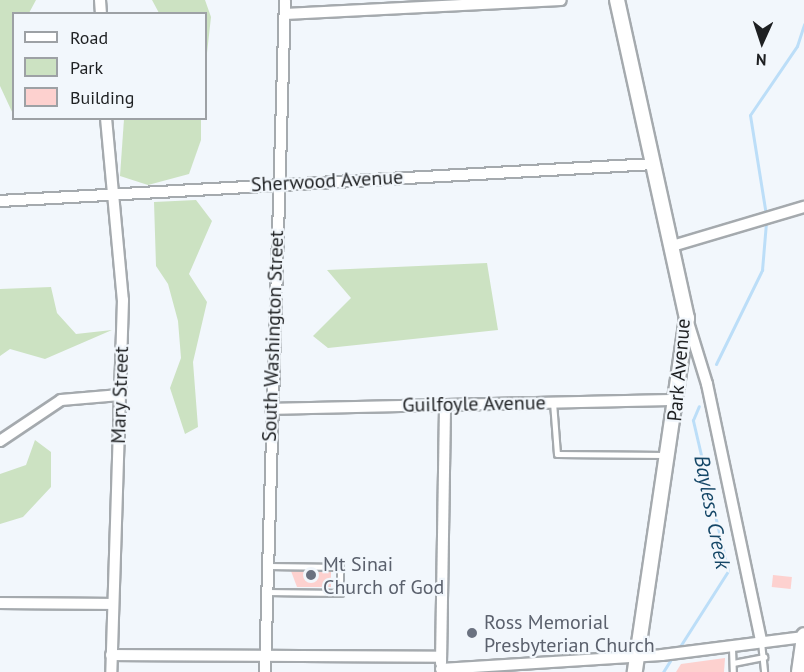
<!DOCTYPE html>
<html>
<head>
<meta charset="utf-8">
<style>
  body { margin:0 }
  #map { position:relative; width:804px; height:672px; overflow:hidden; background:#f2f7fc; font-family:"PT Sans",sans-serif }
  div>[style] { position:absolute }
  .green>* { inset:0; background:#cce2c2 }
  .stream>* { height:3px; margin:-1.5px; padding:0 1.5px; transform-origin:1.5px; border-radius:1.5px; background:#bcdef8 }
  .building>* { inset:0; background:#fdd1cf; transform-origin:0 0 }
  .roads { filter:drop-shadow(2px 0 #a5aaae) drop-shadow(-2px 0 #a5aaae) drop-shadow(0 2px #a5aaae) drop-shadow(0 -2px #a5aaae) }
  .service>* { height:5px; margin:-2.5px; padding:0 2.5px; transform-origin:2.5px; border-radius:2.5px; background:#fff }
  .minor>* { height:10px; margin:-5px; padding:0 5px; transform-origin:5px; border-radius:5px; background:#fff }
  .tertiary>* { height:14px; margin:-7px; padding:0 7px; transform-origin:7px; border-radius:7px; background:#fff }
  .dots>* { width:16px; height:16px; translate:-50% -50%; box-sizing:border-box; border:3px solid #f2f7fc; border-radius:50% }
  span { translate:-50% -50%; white-space:nowrap; text-align:center; line-height:1.15; -webkit-text-stroke:4.5px #f2f7fc; paint-order:stroke }
  .street-label { font-size:20px; color:#1e2022 }
  .worship-label { font-size:20px; color:#5b616d }
  .left { translate:0 -50%; text-align:left }
  .water-label { font-size:21px; color:#154767; font-style:italic }
  .legend { position:absolute; left:12px; top:12px; width:195px; height:108px; box-sizing:border-box; background:#f2f7fc; border:2px solid #9da1a5; margin:0; padding:8px 10px; list-style:none; font-size:18px; color:#1e2022 }
  .legend li { display:flex; align-items:center; gap:12px; height:30px }
  .legend b { width:30px; border:2px solid #9da1a5 }
  .north { position:absolute; left:732px; top:12px; width:60px; height:60px; -webkit-text-stroke:4px #f2f7fc; paint-order:stroke; rotate:183deg; font-size:16px; font-weight:700; line-height:24px; text-align:center; color:#1e2022 }
  .north::after { content:''; display:block; margin:auto; width:21px; height:27px; background:#1e2022; clip-path:polygon(50% 0,100% 100%,50% 72%,0 100%) }
</style>
</head>
<body>
<div id="map">
  <div class="green">
    <div style="clip-path:polygon(0 0,36px 0,29px 13px,14px 14px,13px 114px,0 86px)"></div>
    <div style="clip-path:polygon(152px 0,205px 0,211px 17px,206px 62px,206px 14px,159px 13px)"></div>
    <div style="clip-path:polygon(124px 119px,201px 119px,201px 140px,189px 174px,148px 185px,120px 176px)"></div>
    <div style="clip-path:polygon(196px 200px,212px 221px,189px 274px,207px 302px,193px 362px,198px 427px,185px 434px,170px 388px,181px 358px,178px 321px,168px 284px,156px 266px,154px 202px)"></div>
    <div style="clip-path:polygon(487px 263px,498px 330px,328px 348px,313px 336px,351px 298px,327px 270px)"></div>
    <div style="clip-path:polygon(51px 287px,57px 313px,76px 334px,112px 330px,45px 359px,10px 349px,0 356px,0 289px)"></div>
    <div style="clip-path:polygon(35px 440px,51px 452px,51px 487px,23px 517px,0 524px,0 474px,26px 465px)"></div>
  </div>
  <div class="stream">
    <div style="left:766px;top:215px;width:101px;rotate:-99.1deg"></div>
    <div style="left:750px;top:115px;width:83px;rotate:-55.7deg"></div>
    <div style="left:797px;top:46px;width:23px;rotate:-72deg"></div>
    <div style="left:716px;top:364px;width:105px;rotate:-63.9deg"></div>
    <div style="left:762px;top:270px;width:48px;rotate:-85.2deg"></div>
    <div style="left:679px;top:648px;width:91px;rotate:-57.5deg"></div>
    <div style="left:728px;top:571px;width:155px;rotate:-103.1deg"></div>
    <div style="left:693px;top:420px;width:15px;rotate:-67deg"></div>
    <div style="left:663px;top:672px;width:19px;rotate:-58deg"></div>
  </div>
  <div class="building">
    <div style="clip-path:polygon(291px 571px,331px 572px,331px 587px,297px 587px)"></div>
    <div style="left:773px;top:575px;width:19px;height:12px;rotate:6deg"></div>
    <div style="clip-path:polygon(725px 658px,724px 672px,676px 672px,681px 664px)"></div>
  </div>
  <div class="roads">
    <div class="service">
      <div style="left:553px;top:402px;width:52px;rotate:85.6deg"></div>
      <div style="left:557px;top:454px;width:107px;rotate:0.5deg"></div>
      <div style="left:267px;top:592px;width:73px;rotate:0.8deg"></div>
      <div style="left:340px;top:593px;width:26px;rotate:-90deg"></div>
      <div style="left:340px;top:567px;width:72px;rotate:-179.2deg"></div>
      <div style="left:761px;top:642px;width:30px;rotate:84deg"></div>
      <div style="left:732px;top:648px;width:24px;rotate:88deg"></div>
      <div style="left:733px;top:663px;width:32px;rotate:-11deg"></div>
    </div>
    <div class="minor">
      <div style="left:100px;top:0;width:14px;rotate:86deg"></div>
      <div style="left:285px;top:14px;width:276px;rotate:-2.9deg"></div>
      <div style="left:106px;top:118px;width:183px;rotate:84.7deg"></div>
      <div style="left:123px;top:300px;width:372px;rotate:91.8deg"></div>
      <div style="left:0;top:201px;width:655px;rotate:-3.24deg"></div>
      <div style="left:672px;top:246px;width:138px;rotate:-16.5deg"></div>
      <div style="left:687px;top:319px;width:68px;rotate:72.9deg"></div>
      <div style="left:707px;top:384px;width:262px;rotate:78.1deg"></div>
      <div style="left:271px;top:409px;width:406px;rotate:-1.3deg"></div>
      <div style="left:0;top:441px;width:73px;rotate:-33.9deg"></div>
      <div style="left:61px;top:400px;width:59px;rotate:-4.8deg"></div>
      <div style="left:0;top:603px;width:113px;rotate:0.5deg"></div>
      <div style="left:111px;top:655px;width:330px;rotate:0.3deg"></div>
      <div style="left:441px;top:663px;width:258px;rotate:-89.1deg"></div>
      <div style="left:441px;top:669px;width:221px;rotate:-3.6deg"></div>
      <div style="left:662px;top:655px;width:143px;rotate:-7.2deg"></div>
      <div style="left:265px;top:672px;width:672px;rotate:-88.3deg"></div>
    </div>
    <div class="tertiary">
      <div style="left:617px;top:0;width:326px;rotate:77.6deg"></div>
      <div style="left:687px;top:318px;width:358px;rotate:98.4deg"></div>
      <div style="left:799px;top:672px;width:37px;rotate:-82deg"></div>
    </div>
  </div>
  <div class="dots">
    <div style="left:311px;top:575px;background:#6b7280"></div>
    <div style="left:472px;top:633px;background:#6b7280"></div>
  </div>
  <div class="street-label">
    <span style="left:327px;top:181px;rotate:-3deg">Sherwood Avenue</span>
    <span style="left:273px;top:336px;rotate:-88deg">South Washington Street</span>
    <span style="left:679px;top:370px;rotate:-85deg">Park Avenue</span>
    <span style="left:120px;top:395px;rotate:-88deg">Mary Street</span>
    <span style="left:474px;top:404px;rotate:-1deg">Guilfoyle Avenue</span>
  </div>
  <div class="worship-label">
    <span class="left" style="left:323px;top:576px">Mt Sinai<br>Church of God</span>
    <span class="left" style="left:484px;top:634px">Ross Memorial<br>Presbyterian Church</span>
  </div>
  <div class="water-label">
    <span style="left:712px;top:512px;rotate:79deg">Bayless Creek</span>
  </div>
  <ul class="legend">
  <li><b style="height:8px;background:#fff"></b>Road</li>
  <li><b style="height:16px;background:#cce2c2"></b>Park</li>
  <li><b style="height:16px;background:#fdd1cf"></b>Building</li>
  </ul>
  <div class="north">N</div>
</div>
</body>
</html>
